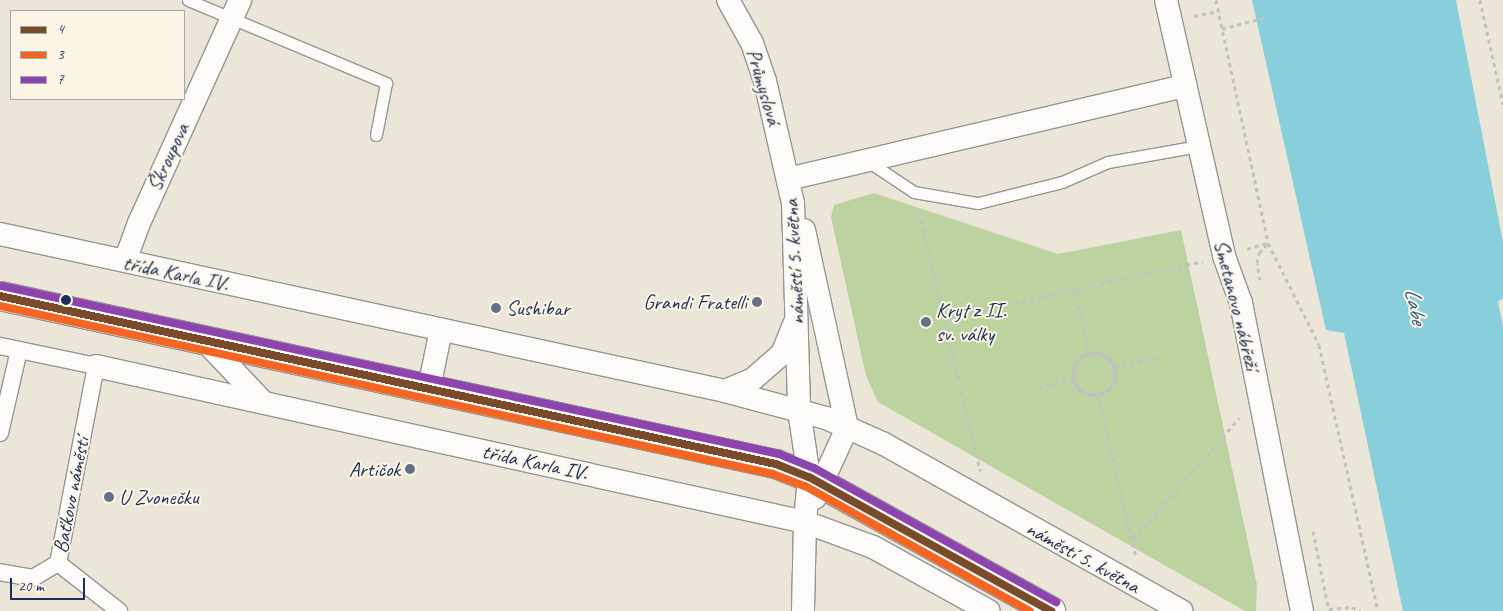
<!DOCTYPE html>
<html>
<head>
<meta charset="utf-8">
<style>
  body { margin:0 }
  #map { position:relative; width:1503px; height:611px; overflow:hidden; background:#ebe6d8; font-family:Caveat,sans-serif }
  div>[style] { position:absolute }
  .green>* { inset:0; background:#bcd3a0 }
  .water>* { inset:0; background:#89cedb }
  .path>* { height:3px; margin-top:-1.5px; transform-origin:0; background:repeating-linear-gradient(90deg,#c0c1c3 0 4px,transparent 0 8px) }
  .path>.ring { margin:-1.5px; padding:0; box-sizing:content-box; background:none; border:3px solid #c0c1c3; border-radius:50% }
  .roads { filter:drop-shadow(1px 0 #949595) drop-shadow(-1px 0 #949595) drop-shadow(0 1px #949595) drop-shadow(0 -1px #949595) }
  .service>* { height:11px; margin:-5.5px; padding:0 5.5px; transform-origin:5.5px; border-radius:5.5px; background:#fcfbf9 }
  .pedestrian>* { height:16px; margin:-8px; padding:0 8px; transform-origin:8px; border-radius:8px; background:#fcfbf9 }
  .minor>* { height:22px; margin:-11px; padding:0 11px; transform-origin:11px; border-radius:11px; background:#fcfbf9 }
  .tertiary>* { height:28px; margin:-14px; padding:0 14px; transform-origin:14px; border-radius:14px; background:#fcfbf9 }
  .bus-1>* { height:8px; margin:-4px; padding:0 4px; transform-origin:4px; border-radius:4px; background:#7a4b2a }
  .bus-2>* { height:8px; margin:-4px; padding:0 4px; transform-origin:4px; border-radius:4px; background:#f26522 }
  .bus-3>* { height:8px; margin:-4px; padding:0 4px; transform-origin:4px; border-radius:4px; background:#8e44ad }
  .dots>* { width:14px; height:14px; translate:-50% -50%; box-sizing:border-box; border:2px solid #fcf5e5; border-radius:50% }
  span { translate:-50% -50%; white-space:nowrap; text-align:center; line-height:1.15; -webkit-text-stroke:4px #fcf5e5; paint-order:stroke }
  .street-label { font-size:21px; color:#1b2f5e }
  .poi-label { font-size:21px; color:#1b2f5e }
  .right { translate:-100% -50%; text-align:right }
  .left { translate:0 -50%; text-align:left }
  .water-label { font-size:22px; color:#2c547e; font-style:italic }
  .legend { position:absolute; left:10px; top:10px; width:175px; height:90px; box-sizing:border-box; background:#fcf5e5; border:1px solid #a2a6af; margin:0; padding:6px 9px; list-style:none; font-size:15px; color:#1b2f5e }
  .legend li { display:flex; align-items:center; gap:10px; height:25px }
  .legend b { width:25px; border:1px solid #a2a6af }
  .scale { position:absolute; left:10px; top:578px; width:75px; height:22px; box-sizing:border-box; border:2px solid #1b2f5e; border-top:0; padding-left:6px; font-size:15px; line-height:18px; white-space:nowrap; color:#1b2f5e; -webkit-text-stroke:4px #fcf5e5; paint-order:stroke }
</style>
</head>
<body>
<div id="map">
  <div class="green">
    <div style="clip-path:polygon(874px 193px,1058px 254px,1181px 230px,1257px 585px,1256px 611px,1245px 611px,878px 402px,866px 376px,831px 217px,834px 205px)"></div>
  </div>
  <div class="water">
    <div style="clip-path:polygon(1252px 0,1456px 0,1503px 242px,1503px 298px,1498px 302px,1503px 326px,1503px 611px,1403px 611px,1344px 333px,1326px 330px)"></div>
  </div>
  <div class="path">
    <div style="left:1216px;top:0;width:249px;rotate:77.9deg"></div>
    <div style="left:1268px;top:243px;width:114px;rotate:63.4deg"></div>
    <div style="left:1319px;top:345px;width:272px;rotate:77.5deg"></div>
    <div style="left:1480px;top:0;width:107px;rotate:77.6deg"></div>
    <div style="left:1194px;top:16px;width:25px;rotate:-12deg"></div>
    <div style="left:1222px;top:29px;width:46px;rotate:-15.3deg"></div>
    <div style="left:919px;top:212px;width:266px;rotate:76.7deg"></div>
    <div style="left:1247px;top:249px;width:21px;rotate:-17deg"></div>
    <div style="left:1260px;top:280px;width:17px;rotate:-100deg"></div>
    <div style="left:1257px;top:263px;width:10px;rotate:-79deg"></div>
    <div style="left:1259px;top:253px;width:13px;rotate:-48deg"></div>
    <div style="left:1075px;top:290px;width:65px;rotate:77.5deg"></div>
    <div style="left:944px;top:318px;width:265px;rotate:-12.4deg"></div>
    <div class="ring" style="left:1073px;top:353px;width:39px;height:39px"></div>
    <div style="left:1114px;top:367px;width:46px;rotate:-12.5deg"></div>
    <div style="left:1039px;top:388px;width:35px;rotate:-16deg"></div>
    <div style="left:1098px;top:395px;width:166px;rotate:76.8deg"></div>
    <div style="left:1313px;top:531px;width:82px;rotate:78.7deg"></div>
    <div style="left:1133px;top:540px;width:162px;rotate:-49deg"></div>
    <div style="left:1329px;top:609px;width:23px;rotate:-5deg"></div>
    <div style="left:1352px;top:607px;width:9px;rotate:27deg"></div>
  </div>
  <div class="roads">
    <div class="service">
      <div style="left:188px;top:0;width:215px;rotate:22.7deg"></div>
      <div style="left:386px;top:83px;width:53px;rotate:100.9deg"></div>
      <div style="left:869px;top:162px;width:54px;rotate:33.7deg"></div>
      <div style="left:914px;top:192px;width:65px;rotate:9.8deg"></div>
      <div style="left:978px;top:203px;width:87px;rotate:-14deg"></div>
      <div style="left:1062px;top:182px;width:50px;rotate:-23.5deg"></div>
      <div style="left:1108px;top:162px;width:92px;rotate:-10deg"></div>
    </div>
    <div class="pedestrian">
      <div style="left:0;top:346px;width:98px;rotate:11.8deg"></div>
      <div style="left:96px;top:366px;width:201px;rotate:100.9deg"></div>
      <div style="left:58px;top:563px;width:29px;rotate:149deg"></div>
      <div style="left:33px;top:578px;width:34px;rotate:-170deg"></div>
      <div style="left:0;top:433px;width:85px;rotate:-77.1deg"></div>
      <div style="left:58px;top:563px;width:78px;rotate:38.2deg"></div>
    </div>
    <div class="minor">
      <div style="left:728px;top:0;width:49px;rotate:60.8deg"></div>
      <div style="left:752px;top:43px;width:40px;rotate:71.1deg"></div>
      <div style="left:765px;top:81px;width:125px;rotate:77.1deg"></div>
      <div style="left:793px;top:203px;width:207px;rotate:88.3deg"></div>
      <div style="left:799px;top:410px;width:68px;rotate:81.5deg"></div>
      <div style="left:809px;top:477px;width:45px;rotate:95.1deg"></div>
      <div style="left:805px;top:522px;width:89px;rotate:91.3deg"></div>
      <div style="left:1166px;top:0;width:262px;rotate:77.2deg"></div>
      <div style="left:1224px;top:256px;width:50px;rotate:70.1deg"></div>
      <div style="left:1241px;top:303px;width:314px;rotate:78.8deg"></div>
      <div style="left:788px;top:179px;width:408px;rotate:-13.2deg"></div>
      <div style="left:804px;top:230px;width:203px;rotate:77.7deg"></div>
      <div style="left:847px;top:428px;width:77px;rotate:114.6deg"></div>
      <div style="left:0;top:234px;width:742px;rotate:12.22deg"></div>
      <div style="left:725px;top:391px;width:105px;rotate:15deg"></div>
      <div style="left:826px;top:418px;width:64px;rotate:24.1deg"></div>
      <div style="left:884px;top:444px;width:341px;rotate:29.3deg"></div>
      <div style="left:125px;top:261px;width:40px;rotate:-69.8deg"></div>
      <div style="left:139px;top:223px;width:245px;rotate:-65.6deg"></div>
      <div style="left:204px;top:340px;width:87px;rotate:46.4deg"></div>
      <div style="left:96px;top:366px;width:726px;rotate:12.41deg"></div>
      <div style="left:805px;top:522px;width:72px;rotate:20.2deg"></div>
      <div style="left:873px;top:547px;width:132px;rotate:28.9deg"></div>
      <div style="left:429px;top:388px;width:59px;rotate:-78.3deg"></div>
      <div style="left:725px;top:391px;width:30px;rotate:-23deg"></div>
      <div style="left:753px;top:379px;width:38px;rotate:-41deg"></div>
      <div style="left:782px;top:354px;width:32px;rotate:-68deg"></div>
    </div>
    <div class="tertiary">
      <div style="left:0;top:296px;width:794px;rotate:12.22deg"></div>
      <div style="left:776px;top:464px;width:35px;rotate:22deg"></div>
      <div style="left:809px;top:477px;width:277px;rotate:29deg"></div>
    </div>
  </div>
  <div class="bus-1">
    <div style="left:0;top:296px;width:794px;rotate:12.22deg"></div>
    <div style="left:776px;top:464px;width:35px;rotate:22deg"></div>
    <div style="left:809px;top:477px;width:277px;rotate:29deg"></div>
  </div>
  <div class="bus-2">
    <div style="left:0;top:306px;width:791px;rotate:12.26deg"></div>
    <div style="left:773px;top:474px;width:34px;rotate:21deg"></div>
    <div style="left:805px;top:486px;width:257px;rotate:29.1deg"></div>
  </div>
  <div class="bus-3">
    <div style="left:2px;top:286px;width:795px;rotate:12.2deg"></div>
    <div style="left:779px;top:454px;width:38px;rotate:22deg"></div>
    <div style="left:814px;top:468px;width:277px;rotate:29deg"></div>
  </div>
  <div class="dots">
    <div style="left:66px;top:300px;background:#1b2f5e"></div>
    <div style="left:757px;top:302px;background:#646f89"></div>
    <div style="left:496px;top:308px;background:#646f89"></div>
    <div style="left:926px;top:322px;background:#646f89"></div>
    <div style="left:410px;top:469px;background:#646f89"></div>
    <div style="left:109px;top:497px;background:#646f89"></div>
  </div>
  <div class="street-label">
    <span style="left:764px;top:87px;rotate:74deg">Průmyslová</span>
    <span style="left:168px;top:157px;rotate:-65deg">Škroupova</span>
    <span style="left:794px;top:262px;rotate:-93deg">náměstí 5. května</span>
    <span style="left:176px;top:273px;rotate:12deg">třída Karla IV.</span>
    <span style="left:1237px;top:305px;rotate:76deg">Smetanovo nábřeží</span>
    <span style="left:535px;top:462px;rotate:12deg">třída Karla IV.</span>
    <span style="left:71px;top:495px;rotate:-79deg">Baťkovo náměstí</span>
    <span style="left:1083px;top:557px;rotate:29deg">náměstí 5. května</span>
  </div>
  <div class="poi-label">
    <span class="right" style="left:747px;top:302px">Grandi Fratelli</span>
    <span class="left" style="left:506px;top:308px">Sushibar</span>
    <span class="left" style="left:936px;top:322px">Kryt z II.<br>sv. války</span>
    <span class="right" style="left:400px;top:469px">Artičok</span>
    <span class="left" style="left:119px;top:497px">U Zvonečku</span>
  </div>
  <div class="water-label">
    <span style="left:1415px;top:306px;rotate:78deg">Labe</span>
  </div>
  <ul class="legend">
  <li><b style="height:6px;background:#7a4b2a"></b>4</li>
  <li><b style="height:6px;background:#f26522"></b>3</li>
  <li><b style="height:6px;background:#8e44ad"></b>7</li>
  </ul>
  <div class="scale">20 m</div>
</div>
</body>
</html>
